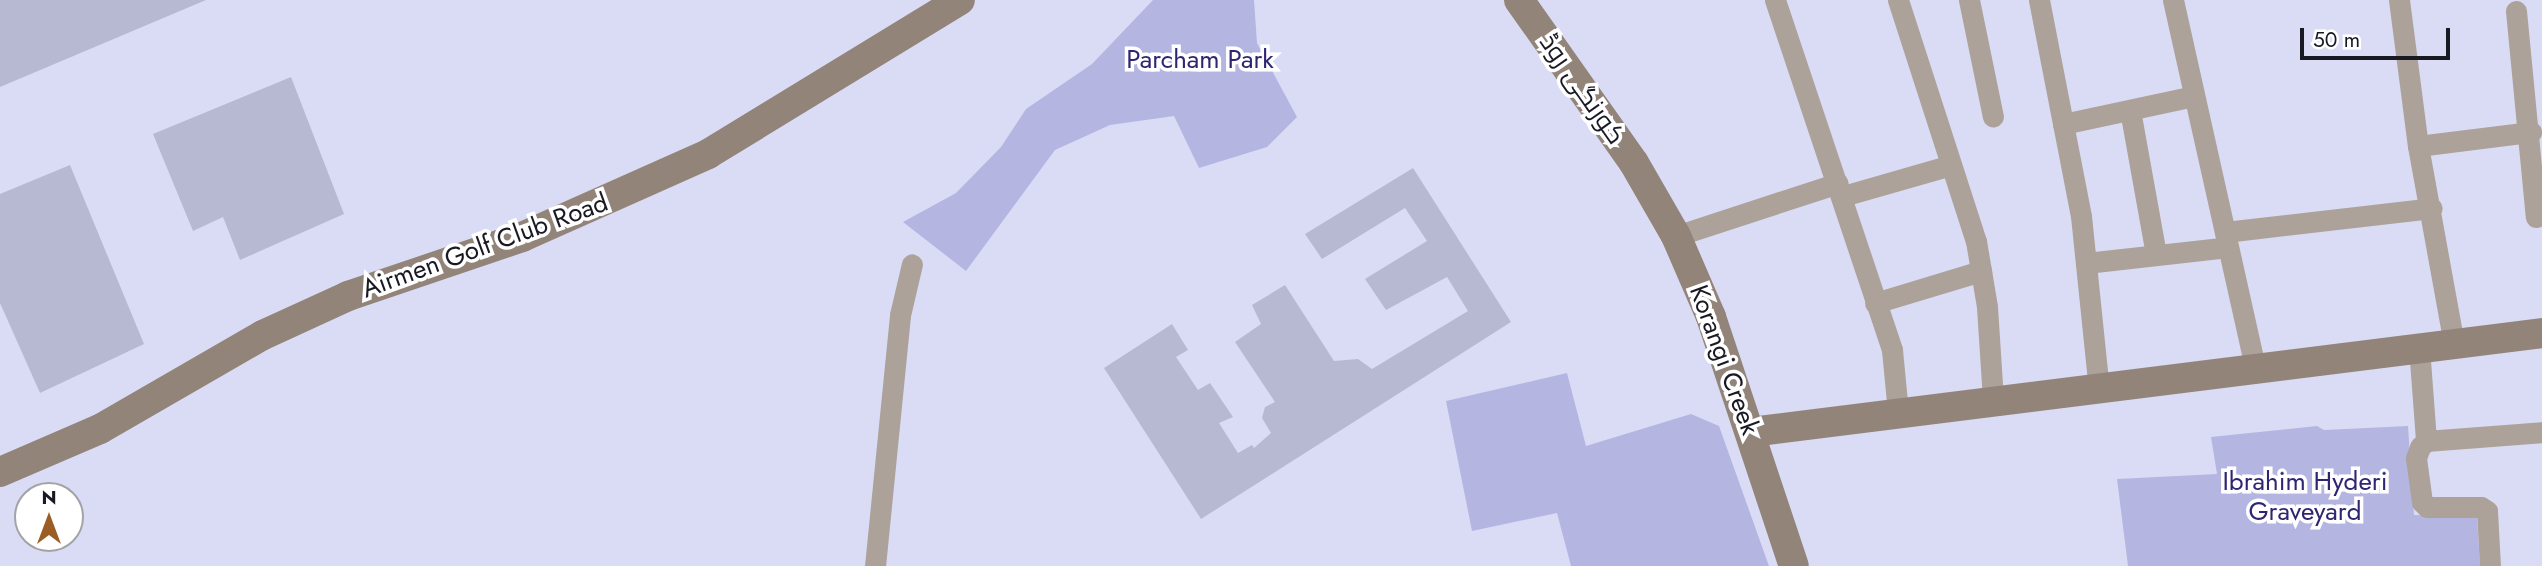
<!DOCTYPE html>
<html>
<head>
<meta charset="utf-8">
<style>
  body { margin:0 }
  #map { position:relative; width:2542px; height:566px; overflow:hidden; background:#dadcf6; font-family:Jost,Cairo,sans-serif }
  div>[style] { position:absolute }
  .green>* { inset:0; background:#b4b6e1 }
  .building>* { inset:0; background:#b7b9d2 }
  .street>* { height:21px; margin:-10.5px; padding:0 10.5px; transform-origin:10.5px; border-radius:10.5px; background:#aca29a }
  .secondary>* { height:30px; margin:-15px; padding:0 15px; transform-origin:15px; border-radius:15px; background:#938479 }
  span { translate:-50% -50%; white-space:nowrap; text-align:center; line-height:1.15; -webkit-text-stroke:7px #fff; paint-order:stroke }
  .park-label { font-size:26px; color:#2f2672 }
  .street-label { font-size:26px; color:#181922 }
  .north { position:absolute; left:14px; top:482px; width:70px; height:70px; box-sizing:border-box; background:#fff; border:2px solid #a3a3a7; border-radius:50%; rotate:0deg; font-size:19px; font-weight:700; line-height:28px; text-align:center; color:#181922 }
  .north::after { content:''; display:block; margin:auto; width:24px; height:32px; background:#9c5d25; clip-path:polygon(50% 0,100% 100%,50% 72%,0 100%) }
  .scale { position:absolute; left:2300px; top:28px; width:150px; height:32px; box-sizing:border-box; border:4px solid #181922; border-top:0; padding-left:9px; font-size:21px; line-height:24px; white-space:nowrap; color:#181922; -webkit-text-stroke:5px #fff; paint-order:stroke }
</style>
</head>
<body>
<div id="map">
  <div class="green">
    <div style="clip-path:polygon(1153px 0,1254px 0,1257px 43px,1297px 117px,1267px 147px,1199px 168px,1174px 116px,1110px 125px,1055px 150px,966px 271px,903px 222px,956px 193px,1001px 147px,1026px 109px,1092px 64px)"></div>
    <div style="clip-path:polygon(1567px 373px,1586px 446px,1691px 414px,1719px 426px,1769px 566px,1571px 566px,1557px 513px,1472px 531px,1446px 401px)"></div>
    <div style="clip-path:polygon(2317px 426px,2324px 430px,2408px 426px,2414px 515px,2477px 517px,2480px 566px,2128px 566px,2117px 479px,2217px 474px,2211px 437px)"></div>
  </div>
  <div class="building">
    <div style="clip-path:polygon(0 0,206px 0,0 87px)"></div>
    <div style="clip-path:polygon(291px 77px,344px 214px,240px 260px,223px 217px,193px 231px,153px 134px)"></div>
    <div style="clip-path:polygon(70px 165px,144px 344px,40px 393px,0 303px,0 194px)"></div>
    <div style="clip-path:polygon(1413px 168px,1511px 322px,1201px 519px,1104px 368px,1172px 324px,1188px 350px,1176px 357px,1198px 390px,1210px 383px,1233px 417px,1219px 423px,1238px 453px,1252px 445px,1254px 448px,1271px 433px,1262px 418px,1265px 407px,1275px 402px,1235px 342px,1261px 324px,1252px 305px,1285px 285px,1334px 361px,1358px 359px,1372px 369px,1468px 311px,1447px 277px,1386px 310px,1365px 279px,1427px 241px,1405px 208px,1322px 259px,1305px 234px)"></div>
  </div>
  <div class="street">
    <div style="left:1775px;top:0;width:369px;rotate:71.5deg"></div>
    <div style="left:1892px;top:350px;width:62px;rotate:84.5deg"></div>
    <div style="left:1898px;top:0;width:253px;rotate:72.1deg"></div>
    <div style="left:1976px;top:241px;width:67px;rotate:80.5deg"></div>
    <div style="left:1987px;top:307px;width:93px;rotate:86.3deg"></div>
    <div style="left:1969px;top:0;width:119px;rotate:78.4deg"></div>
    <div style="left:2039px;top:0;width:220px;rotate:79deg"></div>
    <div style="left:2081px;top:216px;width:175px;rotate:84.1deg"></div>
    <div style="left:2173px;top:0;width:377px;rotate:77.4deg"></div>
    <div style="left:2399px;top:0;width:147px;rotate:82.6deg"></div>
    <div style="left:2418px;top:146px;width:201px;rotate:79.7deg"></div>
    <div style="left:2516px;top:11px;width:207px;rotate:84.5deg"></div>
    <div style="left:2130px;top:110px;width:147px;rotate:79.8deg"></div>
    <div style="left:2063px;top:124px;width:134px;rotate:-12.1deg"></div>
    <div style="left:2418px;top:146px;width:114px;rotate:-7.1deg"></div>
    <div style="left:1843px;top:196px;width:112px;rotate:-16deg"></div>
    <div style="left:2225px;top:232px;width:208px;rotate:-6.6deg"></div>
    <div style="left:1676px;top:236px;width:170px;rotate:-18.1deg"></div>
    <div style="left:2086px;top:263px;width:143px;rotate:-6.4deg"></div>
    <div style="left:1875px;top:303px;width:111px;rotate:-16.8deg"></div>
    <div style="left:2419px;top:347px;width:94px;rotate:85.7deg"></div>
    <div style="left:875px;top:566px;width:252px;rotate:-84.3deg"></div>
    <div style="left:900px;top:315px;width:52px;rotate:-76.8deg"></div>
    <div style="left:2490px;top:566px;width:55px;rotate:-93.1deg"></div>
    <div style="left:2487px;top:511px;width:7px;rotate:-146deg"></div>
    <div style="left:2481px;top:507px;width:54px;rotate:180deg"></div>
    <div style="left:2427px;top:507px;width:7px;rotate:-135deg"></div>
    <div style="left:2422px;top:502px;width:44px;rotate:-97.8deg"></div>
    <div style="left:2416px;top:458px;width:12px;rotate:-70deg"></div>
    <div style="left:2420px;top:447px;width:8px;rotate:-45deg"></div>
    <div style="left:2426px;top:441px;width:116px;rotate:-4.4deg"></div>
  </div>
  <div class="secondary">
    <div style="left:1519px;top:0;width:199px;rotate:54.8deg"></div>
    <div style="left:1634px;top:163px;width:84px;rotate:60.1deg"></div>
    <div style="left:1676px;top:236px;width:88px;rotate:66.6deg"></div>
    <div style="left:1711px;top:317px;width:262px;rotate:71.6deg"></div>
    <div style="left:1751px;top:432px;width:797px;rotate:-7.13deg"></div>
    <div style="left:0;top:472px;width:109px;rotate:-23.3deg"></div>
    <div style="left:100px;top:429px;width:188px;rotate:-30deg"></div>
    <div style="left:263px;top:335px;width:94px;rotate:-24.6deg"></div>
    <div style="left:348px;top:296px;width:184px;rotate:-18.7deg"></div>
    <div style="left:522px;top:237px;width:204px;rotate:-24deg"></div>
    <div style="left:708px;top:154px;width:295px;rotate:-31.4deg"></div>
  </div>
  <div class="park-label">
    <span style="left:1200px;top:60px">Parcham Park</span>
    <span style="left:2305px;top:497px">Ibrahim Hyderi<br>Graveyard</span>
  </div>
  <div class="street-label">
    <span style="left:1582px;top:89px;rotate:55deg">کورنگی روڈ</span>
    <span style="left:485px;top:246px;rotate:-20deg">Airmen Golf Club Road</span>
    <span style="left:1724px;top:360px;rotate:70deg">Korangi Creek</span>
  </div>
  <div class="north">N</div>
  <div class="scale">50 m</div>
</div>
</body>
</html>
